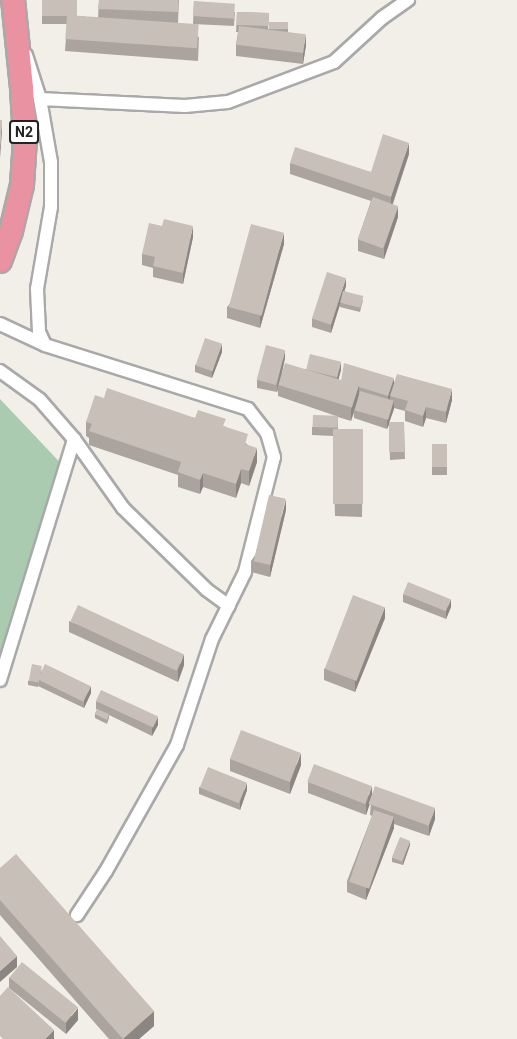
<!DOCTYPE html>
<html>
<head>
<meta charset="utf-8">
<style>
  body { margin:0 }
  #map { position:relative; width:517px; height:1039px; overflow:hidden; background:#f2efe9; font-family:Roboto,sans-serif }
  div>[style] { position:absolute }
  .cemetery>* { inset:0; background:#aacbaf }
  .roads { filter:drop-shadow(2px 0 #a9a9a9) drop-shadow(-2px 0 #a9a9a9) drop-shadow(0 2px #a9a9a9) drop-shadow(0 -2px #a9a9a9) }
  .street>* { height:12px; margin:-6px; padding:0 6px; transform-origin:6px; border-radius:6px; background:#fff }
  .highway>* { height:22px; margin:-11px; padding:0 11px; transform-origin:11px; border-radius:11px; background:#e892a2 }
  .wall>* { inset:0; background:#aba49e; transform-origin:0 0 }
  .shaded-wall>* { inset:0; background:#8b8681 }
  .building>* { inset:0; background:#c7bfb8; transform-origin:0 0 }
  span { translate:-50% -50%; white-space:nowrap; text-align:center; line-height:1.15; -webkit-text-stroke:6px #fff; paint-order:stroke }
  .shield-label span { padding:2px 4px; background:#fff; border:2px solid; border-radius:4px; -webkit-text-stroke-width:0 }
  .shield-label { font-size:14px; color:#222; font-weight:700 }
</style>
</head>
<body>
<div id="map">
  <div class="cemetery">
    <div style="clip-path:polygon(0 399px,69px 472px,0 664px)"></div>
  </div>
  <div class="roads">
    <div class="street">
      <div style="left:26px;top:55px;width:46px;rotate:72.3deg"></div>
      <div style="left:40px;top:99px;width:64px;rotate:80.1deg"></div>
      <div style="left:51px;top:162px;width:45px;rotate:90deg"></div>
      <div style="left:51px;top:207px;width:83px;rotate:99.7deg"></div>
      <div style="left:37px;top:289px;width:43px;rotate:87.3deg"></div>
      <div style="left:39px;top:332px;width:14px;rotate:65deg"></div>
      <div style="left:40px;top:99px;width:145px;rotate:2.8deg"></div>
      <div style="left:185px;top:106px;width:43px;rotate:-5.3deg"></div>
      <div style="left:228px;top:102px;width:113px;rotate:-20.7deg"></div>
      <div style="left:334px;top:62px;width:65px;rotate:-42.5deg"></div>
      <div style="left:382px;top:18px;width:32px;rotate:-35deg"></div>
      <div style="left:0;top:324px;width:50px;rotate:25deg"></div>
      <div style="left:45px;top:345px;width:213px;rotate:17.5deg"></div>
      <div style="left:248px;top:409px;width:31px;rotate:52deg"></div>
      <div style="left:267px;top:433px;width:25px;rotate:74deg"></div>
      <div style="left:274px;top:457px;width:119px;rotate:104.2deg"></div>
      <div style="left:245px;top:572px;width:75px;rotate:116.2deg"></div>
      <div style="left:212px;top:639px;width:112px;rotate:108.3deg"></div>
      <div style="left:177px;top:745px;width:145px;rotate:119.4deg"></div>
      <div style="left:106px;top:871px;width:53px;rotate:123.4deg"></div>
      <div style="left:0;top:371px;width:49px;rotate:35.9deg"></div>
      <div style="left:40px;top:400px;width:52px;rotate:48.9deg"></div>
      <div style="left:74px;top:439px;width:85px;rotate:54.6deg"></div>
      <div style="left:123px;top:508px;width:117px;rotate:44.3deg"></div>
      <div style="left:207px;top:590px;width:27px;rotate:36deg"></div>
      <div style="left:0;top:680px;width:252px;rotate:-72.9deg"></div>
    </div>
    <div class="highway">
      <div style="left:0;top:261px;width:32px;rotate:-70deg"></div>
      <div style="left:11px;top:231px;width:47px;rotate:-76.6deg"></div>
      <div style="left:22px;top:185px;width:46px;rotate:-86.3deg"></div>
      <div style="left:25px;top:139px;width:51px;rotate:-93.4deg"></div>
      <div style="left:22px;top:88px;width:88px;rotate:-95.8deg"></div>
    </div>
  </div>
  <div class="wall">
    <div style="clip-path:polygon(42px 0,77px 16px,98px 18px,99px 0,179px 0,178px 23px,166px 23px,199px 37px,198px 61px,65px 51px,67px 24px,42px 24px)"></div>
    <div style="clip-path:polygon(194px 1px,235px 12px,234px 26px,193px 24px)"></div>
    <div style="clip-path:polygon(237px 12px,269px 13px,268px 29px,288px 22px,288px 32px,306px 45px,303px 64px,236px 56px,236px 45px,238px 32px,236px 32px)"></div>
    <div style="clip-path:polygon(409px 154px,393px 204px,398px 217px,384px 259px,358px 251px,358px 239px,371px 201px,290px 174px,290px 163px,371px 172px)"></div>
    <div style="clip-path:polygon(193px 237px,183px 284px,153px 277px,153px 268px,142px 265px,142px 254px)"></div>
    <div style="clip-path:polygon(284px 244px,260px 328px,227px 318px,227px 307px)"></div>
    <div style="clip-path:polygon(346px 286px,344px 291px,363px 300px,360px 312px,340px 307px,340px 303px,331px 333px,312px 327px,312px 319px)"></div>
    <div style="clip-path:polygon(222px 352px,212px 378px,195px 372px,195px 365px)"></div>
    <div style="clip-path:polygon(285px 358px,282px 373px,306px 369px,341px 370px,338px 380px,341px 381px,394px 382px,452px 400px,446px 423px,426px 418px,423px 427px,405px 421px,405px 411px,394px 408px,389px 422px,404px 422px,405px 459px,390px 460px,389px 425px,387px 429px,354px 418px,354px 413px,351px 421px,338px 417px,338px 429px,363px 429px,362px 517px,335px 516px,333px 436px,312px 435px,312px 427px,336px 416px,278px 396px,278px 390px,277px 392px,257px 388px,257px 380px)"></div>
    <div style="clip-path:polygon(104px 398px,195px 418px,226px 427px,248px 445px,257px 462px,249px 486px,241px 483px,236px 498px,203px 487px,200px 494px,178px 487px,178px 475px,89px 445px,89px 438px,86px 436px,86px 422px)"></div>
    <div style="left:432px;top:444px;width:15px;height:31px"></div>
    <div style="clip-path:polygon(286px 510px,270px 577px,251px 572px,251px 561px)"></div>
    <div style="clip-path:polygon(403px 594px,451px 607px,446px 619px,403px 602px)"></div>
    <div style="clip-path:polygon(385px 618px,355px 692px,324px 680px,324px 669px)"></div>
    <div style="clip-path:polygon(69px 621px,184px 665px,178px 682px,69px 632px)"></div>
    <div style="clip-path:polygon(42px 670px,41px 673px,91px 693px,84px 708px,38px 686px,38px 685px,38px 687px,28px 685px,28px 681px)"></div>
    <div style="clip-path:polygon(96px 701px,158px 725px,152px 736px,109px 715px,109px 718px,107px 724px,95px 718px,95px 714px,97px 709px,96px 709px)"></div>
    <div style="clip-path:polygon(230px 759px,301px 765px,290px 794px,230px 771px)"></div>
    <div style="clip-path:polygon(308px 782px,372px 796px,435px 819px,429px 836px,394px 824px,394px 828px,366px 900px,347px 892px,347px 881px,372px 816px,370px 815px,371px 801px,366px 815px,308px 793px)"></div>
    <div style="clip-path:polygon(199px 787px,247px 790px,240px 810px,199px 794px)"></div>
    <div style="clip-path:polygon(410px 845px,403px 865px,392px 862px,392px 858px)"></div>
    <div style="clip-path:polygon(0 868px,154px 1026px,139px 1039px,109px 1039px,0 915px)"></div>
    <div style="clip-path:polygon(9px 977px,78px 1020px,66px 1034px,9px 988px)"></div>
  </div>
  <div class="shaded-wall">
    <div style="clip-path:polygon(306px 34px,306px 45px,303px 64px,303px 53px)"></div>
    <div style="clip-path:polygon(2px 120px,2px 131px,0 158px,0 147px)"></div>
    <div style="clip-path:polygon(409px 143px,409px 154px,391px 208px,391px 197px)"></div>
    <div style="clip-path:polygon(398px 206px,398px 217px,384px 259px,384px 248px)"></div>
    <div style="clip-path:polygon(193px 226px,193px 237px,183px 284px,183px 273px)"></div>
    <div style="clip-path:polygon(284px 233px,284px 244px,260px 328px,260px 317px)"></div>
    <div style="clip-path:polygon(346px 278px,346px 286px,331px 333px,331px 325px)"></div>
    <div style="clip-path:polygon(222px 344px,222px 352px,212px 378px,212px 371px)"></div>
    <div style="clip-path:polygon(285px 350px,285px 358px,279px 385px,278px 385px,277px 392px,277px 385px)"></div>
    <div style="clip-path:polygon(341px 362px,341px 370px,337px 385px,337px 377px)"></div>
    <div style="clip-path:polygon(394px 378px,394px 385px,388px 404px,388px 396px)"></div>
    <div style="clip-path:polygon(359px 386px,359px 398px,354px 410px,351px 421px,351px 410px)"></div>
    <div style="clip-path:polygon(452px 389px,452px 400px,446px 423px,446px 412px)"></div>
    <div style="clip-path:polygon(394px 401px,394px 409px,387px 429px,387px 421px)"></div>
    <div style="clip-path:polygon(426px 407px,426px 418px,423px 427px,423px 416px)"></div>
    <div style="clip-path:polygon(257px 448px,257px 462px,249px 486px,249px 471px)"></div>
    <div style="clip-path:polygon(241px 469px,241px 483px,236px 498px,236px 484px)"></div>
    <div style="clip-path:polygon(203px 473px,203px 487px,200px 494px,200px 480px)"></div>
    <div style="clip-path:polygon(286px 499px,286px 510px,270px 577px,270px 566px)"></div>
    <div style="clip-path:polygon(451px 599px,451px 607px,446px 619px,446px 611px)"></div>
    <div style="clip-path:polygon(385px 607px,385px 618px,355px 692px,355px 681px)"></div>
    <div style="clip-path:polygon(184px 654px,184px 665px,178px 682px,178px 670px)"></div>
    <div style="clip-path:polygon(91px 686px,91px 693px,84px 708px,84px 700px)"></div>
    <div style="clip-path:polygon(158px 717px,158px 725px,152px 736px,152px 728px)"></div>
    <div style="clip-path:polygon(301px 753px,301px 765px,290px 794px,290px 783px)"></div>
    <div style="clip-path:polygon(247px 783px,247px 790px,240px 810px,240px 802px)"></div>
    <div style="clip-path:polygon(372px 786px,372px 797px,366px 815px,366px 804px)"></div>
    <div style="clip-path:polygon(435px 808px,435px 819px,429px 836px,429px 825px)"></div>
    <div style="clip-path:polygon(394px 817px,394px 828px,366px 900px,366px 889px)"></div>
    <div style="clip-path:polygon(410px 841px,410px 845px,403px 865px,403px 862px)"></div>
    <div style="clip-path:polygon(17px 956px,17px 967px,0 982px,0 971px)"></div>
    <div style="clip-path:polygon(78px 1008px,78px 1020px,66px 1034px,66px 1023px)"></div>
    <div style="clip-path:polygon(154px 1011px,154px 1026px,139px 1039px,123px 1039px)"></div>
    <div style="clip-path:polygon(54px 1030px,54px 1039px,45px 1039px)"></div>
  </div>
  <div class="building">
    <div style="left:42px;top:0;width:35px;height:16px"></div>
    <div style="clip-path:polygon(99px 0,178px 0,178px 12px,98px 9px)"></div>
    <div style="left:194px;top:1px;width:41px;height:15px;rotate:4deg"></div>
    <div style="left:237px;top:12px;width:32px;height:13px;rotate:2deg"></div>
    <div style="left:67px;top:15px;width:132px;height:24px;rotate:4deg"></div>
    <div style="left:269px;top:22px;width:19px;height:7px"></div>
    <div style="left:239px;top:26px;width:67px;height:19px;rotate:7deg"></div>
    <div style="clip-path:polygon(0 120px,2px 120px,0 147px)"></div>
    <div style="clip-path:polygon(383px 134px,409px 143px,391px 197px,290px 163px,295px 147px,371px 172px)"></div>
    <div style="left:373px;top:197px;width:27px;height:45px;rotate:20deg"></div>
    <div style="clip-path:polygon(164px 219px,193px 226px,183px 273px,153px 266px,155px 257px,142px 254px,149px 223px,162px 226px)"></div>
    <div style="left:251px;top:224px;width:34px;height:86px;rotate:15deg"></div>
    <div style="left:327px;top:272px;width:20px;height:49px;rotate:18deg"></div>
    <div style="left:343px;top:291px;width:21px;height:12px;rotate:14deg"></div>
    <div style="left:205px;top:338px;width:18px;height:29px;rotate:19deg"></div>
    <div style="left:266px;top:345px;width:20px;height:36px;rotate:15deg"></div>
    <div style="left:310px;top:354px;width:32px;height:16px;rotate:14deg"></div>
    <div style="left:285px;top:363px;width:77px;height:23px;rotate:17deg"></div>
    <div style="clip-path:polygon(344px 363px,394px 378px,388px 396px,359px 387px,359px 386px,341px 381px)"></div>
    <div style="clip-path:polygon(397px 374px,452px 389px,446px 412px,426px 407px,423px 416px,405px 410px,408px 401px,390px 396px)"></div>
    <div style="clip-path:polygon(107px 388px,195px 418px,198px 410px,226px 419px,223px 426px,248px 434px,245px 444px,257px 448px,249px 471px,241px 469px,236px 484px,203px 473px,200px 480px,178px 472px,181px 462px,89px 431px,92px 424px,86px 422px,95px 395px,104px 398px)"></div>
    <div style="left:360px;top:391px;width:35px;height:20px;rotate:16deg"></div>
    <div style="left:313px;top:415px;width:25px;height:12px;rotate:2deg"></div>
    <div style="left:389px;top:422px;width:15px;height:30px"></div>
    <div style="left:333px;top:429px;width:30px;height:75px"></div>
    <div style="left:432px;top:444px;width:15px;height:23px"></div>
    <div style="left:269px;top:495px;width:17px;height:68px;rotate:13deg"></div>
    <div style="left:408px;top:582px;width:46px;height:13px;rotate:22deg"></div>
    <div style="left:353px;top:595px;width:34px;height:79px;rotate:21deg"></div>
    <div style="left:78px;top:605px;width:117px;height:18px;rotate:25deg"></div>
    <div style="left:32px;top:664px;width:10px;height:17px;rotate:11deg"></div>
    <div style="left:45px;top:664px;width:51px;height:17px;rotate:26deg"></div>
    <div style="left:101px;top:690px;width:63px;height:12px;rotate:25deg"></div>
    <div style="clip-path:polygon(97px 709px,109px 714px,107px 720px,95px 714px)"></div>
    <div style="left:241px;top:730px;width:64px;height:31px;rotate:21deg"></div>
    <div style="left:314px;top:764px;width:62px;height:19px;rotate:21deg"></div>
    <div style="left:208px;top:767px;width:42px;height:22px;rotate:22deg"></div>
    <div style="left:375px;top:786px;width:64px;height:19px;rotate:20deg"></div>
    <div style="left:374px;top:810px;width:21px;height:76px;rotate:19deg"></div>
    <div style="left:400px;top:837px;width:11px;height:22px;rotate:22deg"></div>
    <div style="clip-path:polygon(16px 854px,154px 1011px,123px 1039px,0 900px,0 868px)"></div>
    <div style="clip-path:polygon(0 936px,17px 956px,0 971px)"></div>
    <div style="left:22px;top:962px;width:72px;height:20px;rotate:39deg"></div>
    <div style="clip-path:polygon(8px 987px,54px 1030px,45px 1039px,3px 1039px,0 1036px,0 996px)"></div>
  </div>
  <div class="shield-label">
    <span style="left:24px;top:132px">N2</span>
  </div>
</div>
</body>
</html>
